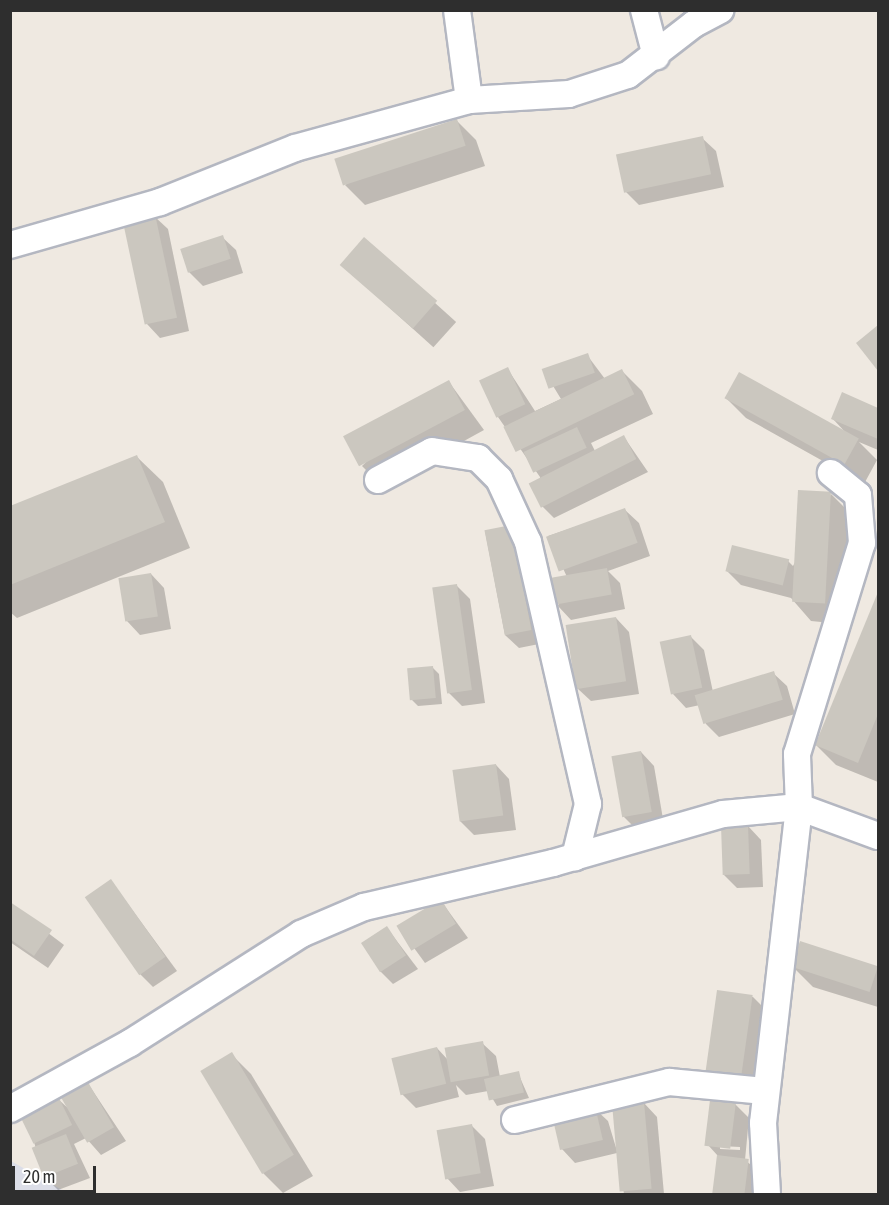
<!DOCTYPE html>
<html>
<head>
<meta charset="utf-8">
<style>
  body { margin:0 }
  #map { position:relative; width:889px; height:1205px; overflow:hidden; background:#efe9e1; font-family:"Asap Condensed",sans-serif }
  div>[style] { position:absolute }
  .airport>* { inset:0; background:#dcdee8 }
  .shadow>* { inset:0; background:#0003; transform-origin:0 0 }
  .building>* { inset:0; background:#cbc7bf; transform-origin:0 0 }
  .roads { filter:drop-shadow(2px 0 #b4b7c1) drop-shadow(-2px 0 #b4b7c1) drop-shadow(0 2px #b4b7c1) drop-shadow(0 -2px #b4b7c1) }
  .minor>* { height:26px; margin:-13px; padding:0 13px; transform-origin:13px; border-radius:13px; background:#fff }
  span { translate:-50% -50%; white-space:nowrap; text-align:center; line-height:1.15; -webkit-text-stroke:6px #fff; paint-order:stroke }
  .frame { position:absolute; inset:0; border:12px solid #2e2e2e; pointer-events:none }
  .scale { position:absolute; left:12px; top:1166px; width:84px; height:27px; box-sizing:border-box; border:3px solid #2e2e2e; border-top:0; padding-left:8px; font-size:18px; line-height:21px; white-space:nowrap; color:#2e2e2e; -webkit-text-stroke:4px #fff; paint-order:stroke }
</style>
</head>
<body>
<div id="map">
  <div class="airport">
    <div style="clip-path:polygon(11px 1160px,11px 1161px,69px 1194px,11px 1194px)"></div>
  </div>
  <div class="shadow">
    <div style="clip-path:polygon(456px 120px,476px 140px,485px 166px,365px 205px,345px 185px)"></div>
    <div style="clip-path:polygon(702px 138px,716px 151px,724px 187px,639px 205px,625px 191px)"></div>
    <div style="clip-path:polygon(154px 216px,168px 229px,189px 331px,160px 338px,147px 324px)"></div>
    <div style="clip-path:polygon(222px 237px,236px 250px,243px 273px,203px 286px,189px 272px)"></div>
    <div style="left:364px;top:239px;width:124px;height:34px;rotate:42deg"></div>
    <div style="clip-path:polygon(878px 327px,878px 369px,858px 343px)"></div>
    <div style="clip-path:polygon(587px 355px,605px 379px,622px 371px,642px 391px,653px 414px,591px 443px,595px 451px,624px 437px,648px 472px,554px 518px,540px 504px,540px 477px,498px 417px,507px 368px,535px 411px,561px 399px,544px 371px)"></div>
    <div style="clip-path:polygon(449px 382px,484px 430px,382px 486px,362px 466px)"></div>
    <div style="clip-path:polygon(843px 394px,878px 409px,878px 450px,859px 442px,877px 460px,864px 484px,746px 418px,726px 398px,846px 433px,833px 419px)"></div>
    <div style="clip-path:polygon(137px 457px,163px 482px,190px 548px,17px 618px,10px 612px,10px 508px)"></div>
    <div style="clip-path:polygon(831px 494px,851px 514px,842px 624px,811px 621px,791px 598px,741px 585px,727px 571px,788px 561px,793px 566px)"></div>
    <div style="clip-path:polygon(625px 510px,639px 523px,650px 556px,608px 571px,620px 583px,625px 609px,571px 620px,558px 606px,567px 577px,548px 536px)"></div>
    <div style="clip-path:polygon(485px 531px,524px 540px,544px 643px,519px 648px,505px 635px)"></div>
    <div style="clip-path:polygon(151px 574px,164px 588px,171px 629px,140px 635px,127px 621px)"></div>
    <div style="clip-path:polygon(456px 585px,470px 599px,485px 703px,462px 706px,449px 693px)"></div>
    <div style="clip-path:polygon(878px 596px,878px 782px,836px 765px,816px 745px)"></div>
    <div style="clip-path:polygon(616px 618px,629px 632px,639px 694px,591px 701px,577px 688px)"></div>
    <div style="clip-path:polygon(691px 637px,704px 650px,713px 692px,773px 673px,787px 686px,795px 714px,719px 737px,706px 724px,700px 705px,686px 708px,673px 694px)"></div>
    <div style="clip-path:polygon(432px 667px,439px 674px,442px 704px,418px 706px,412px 700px)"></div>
    <div style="clip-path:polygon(641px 752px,654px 766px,664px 825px,637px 830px,623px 816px)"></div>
    <div style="clip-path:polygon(496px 765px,509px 779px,516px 830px,474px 835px,460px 821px)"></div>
    <div style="clip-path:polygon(748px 826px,761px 840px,763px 887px,737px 888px,724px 875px)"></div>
    <div style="clip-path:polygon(111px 881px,177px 971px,153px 987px,140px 974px)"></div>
    <div style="clip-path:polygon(441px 901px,468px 938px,425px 963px,398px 926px)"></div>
    <div style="clip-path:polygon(10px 904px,64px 945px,48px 968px,10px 942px)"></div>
    <div style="clip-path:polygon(387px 928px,418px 969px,393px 984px,380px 971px)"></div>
    <div style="clip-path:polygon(801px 943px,878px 968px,878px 1007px,813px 987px,793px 967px)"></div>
    <div style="clip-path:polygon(719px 992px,753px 997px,766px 1010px,754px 1094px,720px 1089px)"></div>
    <div style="clip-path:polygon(482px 1043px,496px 1056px,500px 1077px,518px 1073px,529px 1098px,497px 1106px,488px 1091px,466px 1095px,456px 1085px,459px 1097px,416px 1108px,402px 1094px,437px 1048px,448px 1060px)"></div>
    <div style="clip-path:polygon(231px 1054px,251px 1074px,313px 1176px,283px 1193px,263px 1173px)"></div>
    <div style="clip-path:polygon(85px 1079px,126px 1141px,101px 1155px,86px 1138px,74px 1144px,90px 1178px,58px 1190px,44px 1176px,34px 1142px,59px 1100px,69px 1109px)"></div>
    <div style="clip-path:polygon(644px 1103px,657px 1117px,664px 1194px,624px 1194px,617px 1153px,575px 1163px,562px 1149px,594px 1108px,608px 1121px,617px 1151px)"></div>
    <div style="clip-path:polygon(evenodd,735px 1104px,749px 1118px,745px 1160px,762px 1174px,760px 1194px,714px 1194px,718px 1156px,708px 1145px,735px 1104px,720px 1146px,740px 1147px,740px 1150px,720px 1149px,720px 1146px)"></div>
    <div style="clip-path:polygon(472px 1126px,485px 1139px,494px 1186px,460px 1192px,447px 1178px)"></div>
  </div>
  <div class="building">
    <div style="left:457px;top:119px;width:28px;height:129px;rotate:72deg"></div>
    <div style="left:703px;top:136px;width:39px;height:89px;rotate:78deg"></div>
    <div style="left:155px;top:214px;width:106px;height:33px;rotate:78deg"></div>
    <div style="left:223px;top:235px;width:25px;height:45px;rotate:72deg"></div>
    <div style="left:364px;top:237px;width:97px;height:37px;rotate:41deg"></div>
    <div style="clip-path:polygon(878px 325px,878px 371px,856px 343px)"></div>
    <div style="left:588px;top:353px;width:21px;height:49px;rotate:71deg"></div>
    <div style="left:508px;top:367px;width:41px;height:32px;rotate:65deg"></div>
    <div style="left:622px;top:369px;width:28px;height:132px;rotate:64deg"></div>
    <div style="left:739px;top:372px;width:137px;height:30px;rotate:29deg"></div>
    <div style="left:449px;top:380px;width:34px;height:120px;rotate:62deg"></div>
    <div style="clip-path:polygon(842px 392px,878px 408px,878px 439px,831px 419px)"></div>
    <div style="left:577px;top:427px;width:23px;height:59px;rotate:65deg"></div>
    <div style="left:624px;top:435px;width:27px;height:107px;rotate:63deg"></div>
    <div style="clip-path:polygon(137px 455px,165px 522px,10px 585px,10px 506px)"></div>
    <div style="left:798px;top:490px;width:33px;height:112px;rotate:3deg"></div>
    <div style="left:625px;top:508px;width:37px;height:84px;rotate:70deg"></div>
    <div style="left:511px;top:525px;width:107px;height:27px;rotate:79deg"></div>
    <div style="left:732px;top:545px;width:59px;height:27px;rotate:14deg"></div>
    <div style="left:607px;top:568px;width:27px;height:58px;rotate:80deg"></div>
    <div style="left:151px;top:573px;width:44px;height:33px;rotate:81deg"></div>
    <div style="left:457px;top:584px;width:107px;height:25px;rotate:82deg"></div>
    <div style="clip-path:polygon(878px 592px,878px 714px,858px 763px,815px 745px)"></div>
    <div style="left:616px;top:617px;width:65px;height:51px;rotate:81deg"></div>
    <div style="left:691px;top:635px;width:54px;height:32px;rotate:78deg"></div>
    <div style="left:433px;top:666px;width:32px;height:26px;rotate:85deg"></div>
    <div style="left:774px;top:671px;width:30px;height:83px;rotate:73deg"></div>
    <div style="left:641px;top:751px;width:62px;height:30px;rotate:80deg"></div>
    <div style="left:496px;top:764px;width:52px;height:44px;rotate:82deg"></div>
    <div style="left:748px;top:825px;width:49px;height:27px;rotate:88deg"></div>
    <div style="left:111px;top:879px;width:95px;height:32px;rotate:55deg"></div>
    <div style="left:441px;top:899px;width:29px;height:52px;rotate:59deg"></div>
    <div style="clip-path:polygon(10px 902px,52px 930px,34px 956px,10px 939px)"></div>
    <div style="left:387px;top:926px;width:35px;height:31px;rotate:57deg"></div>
    <div style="left:800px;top:941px;width:82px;height:27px;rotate:18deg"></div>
    <div style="left:717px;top:990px;width:36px;height:87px;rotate:8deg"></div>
    <div style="left:483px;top:1041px;width:35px;height:39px;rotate:80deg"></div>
    <div style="left:437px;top:1047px;width:38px;height:47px;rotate:76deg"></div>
    <div style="left:232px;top:1052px;width:120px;height:37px;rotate:59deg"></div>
    <div style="left:519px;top:1071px;width:22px;height:36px;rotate:77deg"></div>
    <div style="left:85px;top:1077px;width:58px;height:31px;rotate:60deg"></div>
    <div style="left:59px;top:1098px;width:30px;height:43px;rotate:64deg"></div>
    <div style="left:710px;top:1100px;width:26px;height:46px;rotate:7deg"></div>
    <div style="left:644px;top:1102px;width:87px;height:32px;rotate:85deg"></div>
    <div style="left:595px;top:1106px;width:35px;height:44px;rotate:77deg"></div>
    <div style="left:472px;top:1124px;width:50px;height:36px;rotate:80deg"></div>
    <div style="left:66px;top:1134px;width:32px;height:37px;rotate:68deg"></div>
    <div style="left:717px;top:1155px;width:32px;height:39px;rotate:7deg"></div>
  </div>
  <div class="roads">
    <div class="minor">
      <div style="left:457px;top:10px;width:91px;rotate:82.4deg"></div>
      <div style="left:644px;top:10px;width:48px;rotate:75.4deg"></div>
      <div style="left:10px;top:245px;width:156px;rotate:-16deg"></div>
      <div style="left:160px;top:202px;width:145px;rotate:-21.8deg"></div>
      <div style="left:295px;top:148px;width:180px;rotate:-15.4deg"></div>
      <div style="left:469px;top:100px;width:100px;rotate:-3.4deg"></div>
      <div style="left:569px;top:94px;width:62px;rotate:-17.9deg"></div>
      <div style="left:628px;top:75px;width:83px;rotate:-37.7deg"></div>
      <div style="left:694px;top:24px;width:30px;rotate:-28deg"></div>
      <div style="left:378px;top:480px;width:61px;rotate:-28.2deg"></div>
      <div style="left:432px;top:451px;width:47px;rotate:8.7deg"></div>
      <div style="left:478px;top:458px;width:30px;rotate:45deg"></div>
      <div style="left:499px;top:479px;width:69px;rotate:65.3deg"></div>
      <div style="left:528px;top:542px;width:269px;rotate:77.1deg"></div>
      <div style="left:588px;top:804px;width:55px;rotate:103.8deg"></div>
      <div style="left:10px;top:1109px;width:137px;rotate:-28.8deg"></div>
      <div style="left:130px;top:1043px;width:203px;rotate:-32.5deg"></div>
      <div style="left:301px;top:934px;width:69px;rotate:-23.2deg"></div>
      <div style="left:364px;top:907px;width:194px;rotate:-13.1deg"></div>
      <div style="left:553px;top:863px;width:177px;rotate:-16.1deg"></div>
      <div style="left:723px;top:814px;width:76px;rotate:-5.3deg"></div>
      <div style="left:799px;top:807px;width:84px;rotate:20.2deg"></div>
      <div style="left:515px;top:1120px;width:159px;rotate:-13.9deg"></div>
      <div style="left:669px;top:1082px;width:96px;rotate:5.4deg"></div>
      <div style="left:767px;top:1194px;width:71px;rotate:-93.2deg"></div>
      <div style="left:763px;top:1123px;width:318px;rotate:-83.5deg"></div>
      <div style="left:799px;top:807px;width:53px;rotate:-92.2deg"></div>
      <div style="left:797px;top:754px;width:221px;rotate:-72.9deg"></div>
      <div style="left:862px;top:543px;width:48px;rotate:-94.8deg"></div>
      <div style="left:858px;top:495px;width:35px;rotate:-141deg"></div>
    </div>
  </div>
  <div class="frame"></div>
  <div class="scale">20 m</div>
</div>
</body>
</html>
